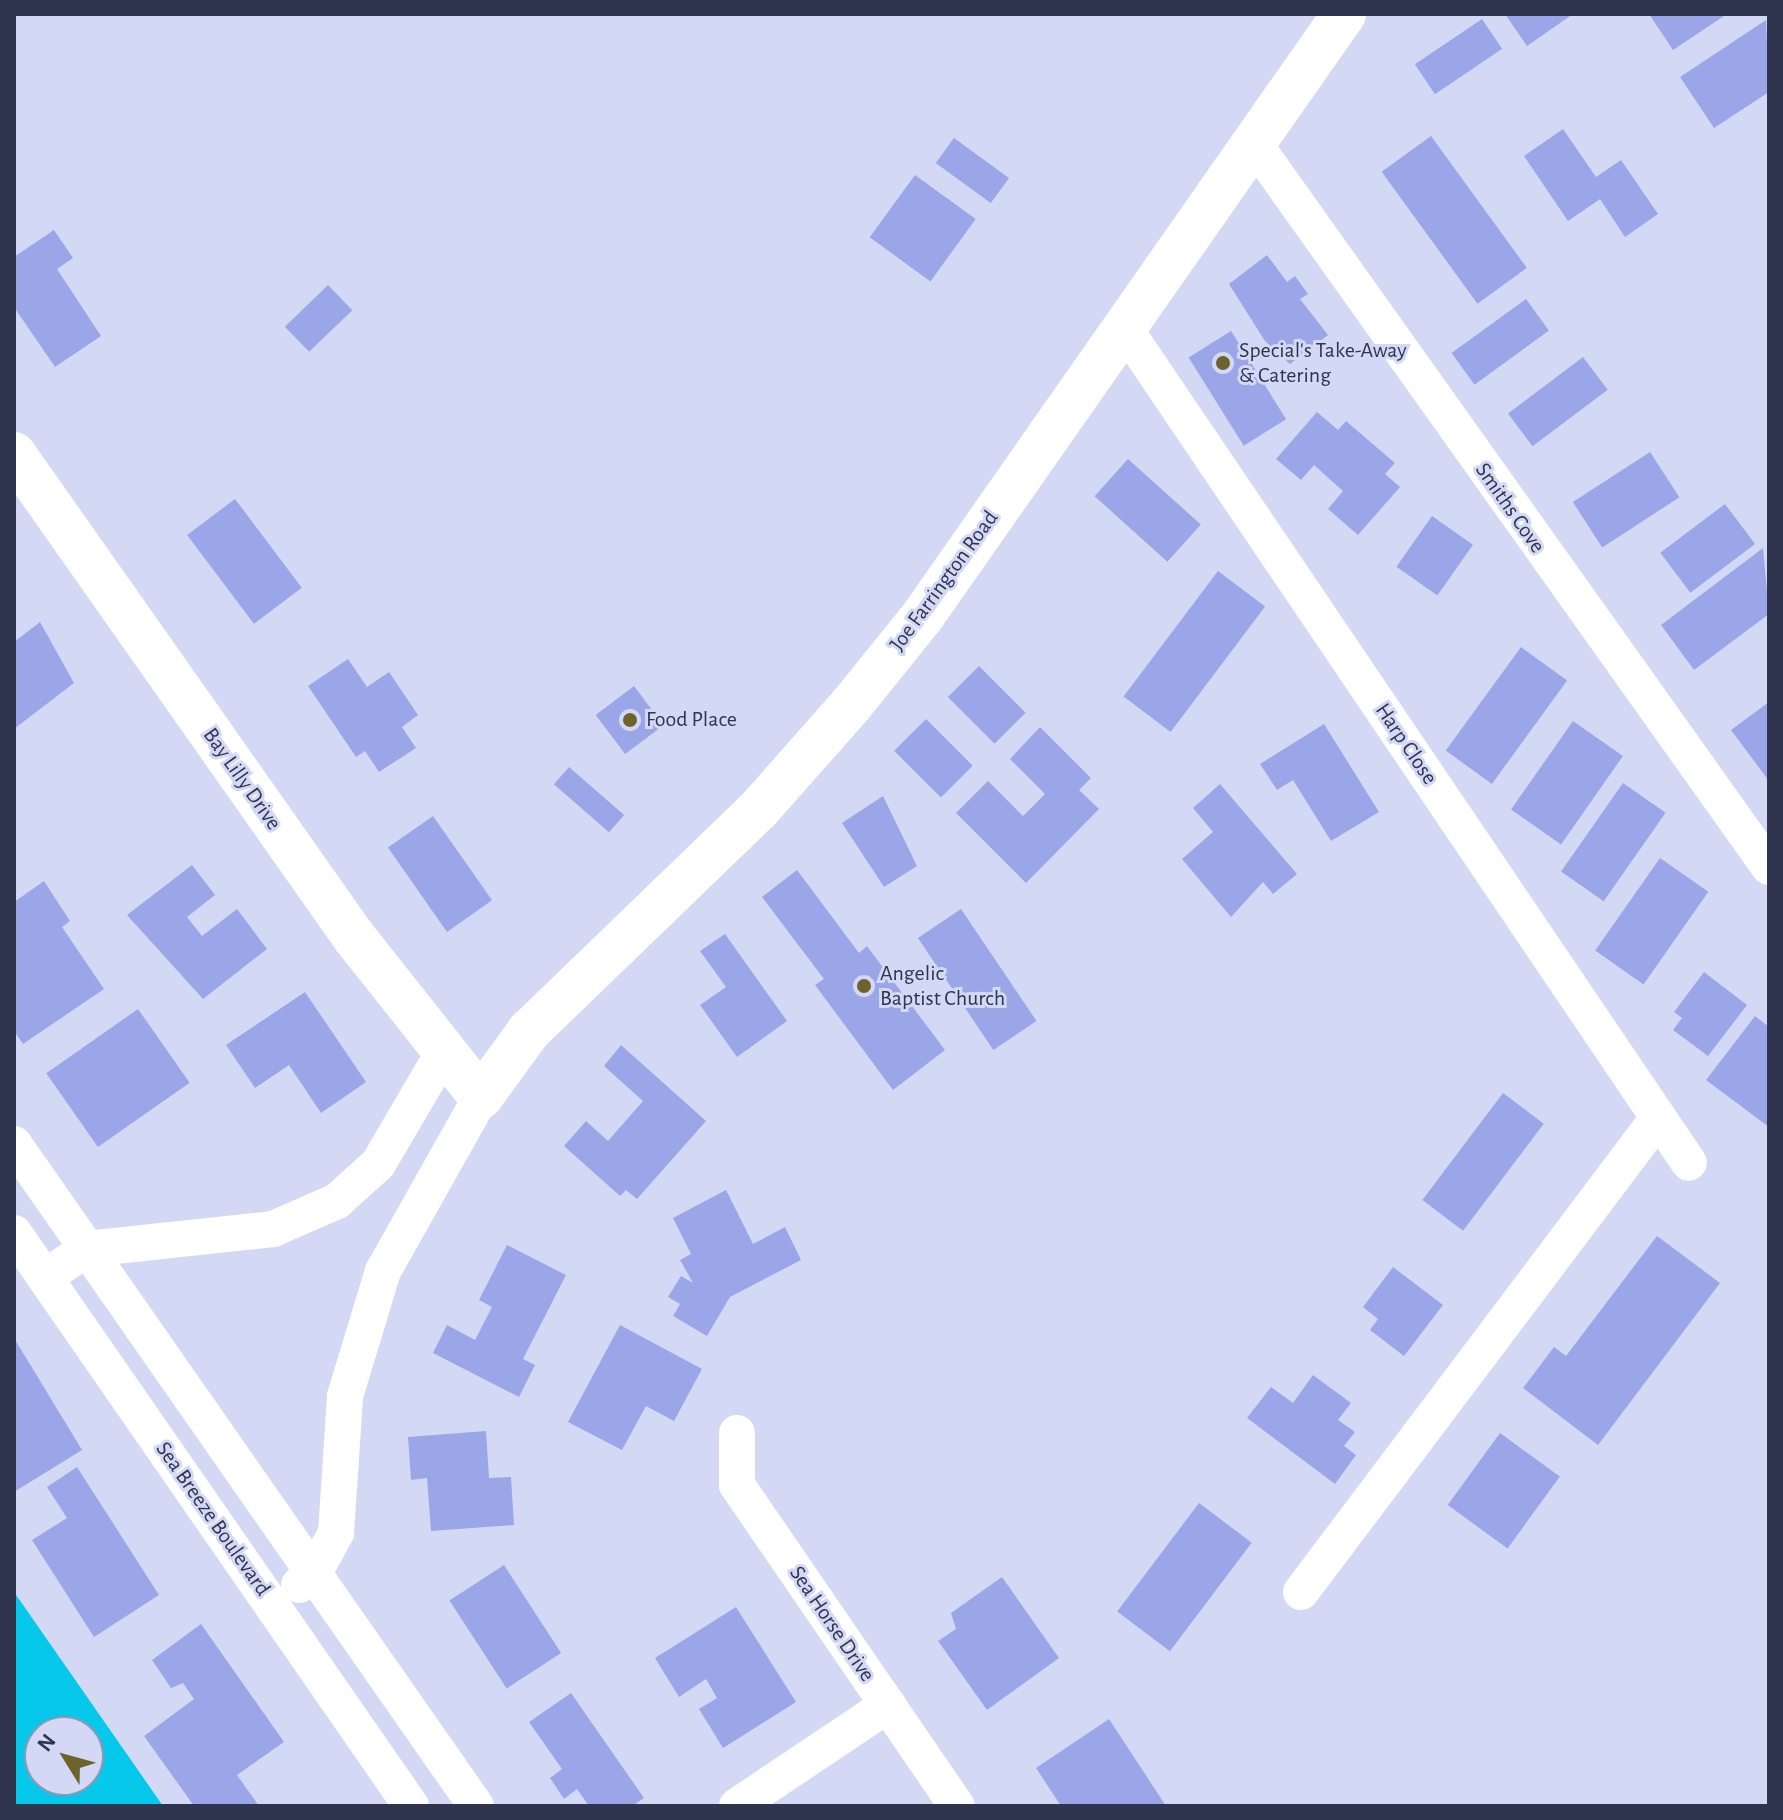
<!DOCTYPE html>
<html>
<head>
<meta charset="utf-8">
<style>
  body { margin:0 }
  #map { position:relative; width:1783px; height:1820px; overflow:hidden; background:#d3d9f5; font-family:"Alegreya Sans",sans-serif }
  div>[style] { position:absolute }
  .water>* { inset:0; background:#06c8ea }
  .building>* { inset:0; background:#9aa6e8; transform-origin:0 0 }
  .street>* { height:36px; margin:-18px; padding:0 18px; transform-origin:18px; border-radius:18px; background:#fff }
  .secondary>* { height:44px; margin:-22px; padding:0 22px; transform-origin:22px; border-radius:22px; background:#fff }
  .dots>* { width:22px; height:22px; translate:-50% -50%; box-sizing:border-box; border:4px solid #d3d9f5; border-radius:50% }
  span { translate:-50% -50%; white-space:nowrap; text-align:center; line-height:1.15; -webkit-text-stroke:6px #d3d9f5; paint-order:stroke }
  .poi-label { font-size:22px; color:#2f344f }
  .left { translate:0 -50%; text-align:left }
  .street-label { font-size:22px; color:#2f344f }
  .frame { position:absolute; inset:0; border:16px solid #2f344f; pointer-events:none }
  .north { position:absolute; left:24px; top:1716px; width:80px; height:80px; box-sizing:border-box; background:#d3d9f5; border:2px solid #9197b3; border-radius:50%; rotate:307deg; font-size:22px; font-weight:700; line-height:32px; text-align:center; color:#2f344f }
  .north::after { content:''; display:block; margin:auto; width:28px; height:36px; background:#6e622f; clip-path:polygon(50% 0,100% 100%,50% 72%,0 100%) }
</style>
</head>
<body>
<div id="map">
  <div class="water">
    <div style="clip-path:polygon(evenodd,14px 1592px,108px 1727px,163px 1806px,14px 1806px,14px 1592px,40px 1732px,88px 1732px,88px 1780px,40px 1780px,40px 1732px)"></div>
  </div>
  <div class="building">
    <div style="clip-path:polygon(1505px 14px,1573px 14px,1527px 46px)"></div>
    <div style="clip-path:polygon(1649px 14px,1727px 14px,1673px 50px)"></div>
    <div style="left:1482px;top:19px;width:36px;height:81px;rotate:56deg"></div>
    <div style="clip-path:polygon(1766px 20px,1769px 92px,1714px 128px,1680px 77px)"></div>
    <div style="clip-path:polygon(1563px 129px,1596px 177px,1621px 160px,1658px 214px,1625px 237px,1600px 199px,1568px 221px,1524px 156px)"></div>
    <div style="left:1431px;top:136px;width:163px;height:61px;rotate:54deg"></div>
    <div style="left:954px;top:138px;width:68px;height:31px;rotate:36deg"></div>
    <div style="left:915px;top:175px;width:75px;height:77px;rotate:36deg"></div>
    <div style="clip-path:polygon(54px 230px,73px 258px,57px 269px,101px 336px,55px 367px,14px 307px,14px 257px)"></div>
    <div style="clip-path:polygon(1267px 255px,1287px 282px,1295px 276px,1308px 294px,1300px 299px,1328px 335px,1290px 364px,1265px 341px,1229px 284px)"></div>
    <div style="left:328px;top:285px;width:35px;height:60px;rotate:46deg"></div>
    <div style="left:1526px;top:299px;width:39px;height:92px;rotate:54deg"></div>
    <div style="left:1231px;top:331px;width:104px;height:50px;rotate:58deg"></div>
    <div style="left:1583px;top:357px;width:41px;height:94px;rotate:53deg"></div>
    <div style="clip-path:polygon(1317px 412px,1338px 430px,1346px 421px,1395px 463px,1385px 474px,1400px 487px,1358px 535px,1328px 509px,1343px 491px,1314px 465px,1301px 480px,1276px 459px)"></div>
    <div style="left:1650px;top:452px;width:54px;height:92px;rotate:57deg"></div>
    <div style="left:1128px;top:459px;width:98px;height:50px;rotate:42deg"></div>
    <div style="left:235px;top:499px;width:111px;height:60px;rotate:53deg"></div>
    <div style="left:1725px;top:504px;width:50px;height:81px;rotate:53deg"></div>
    <div style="left:1432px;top:516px;width:50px;height:62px;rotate:35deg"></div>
    <div style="clip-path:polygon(1763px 548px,1769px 614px,1694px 670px,1661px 625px)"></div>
    <div style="left:1218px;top:571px;width:59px;height:157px;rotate:37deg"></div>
    <div style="clip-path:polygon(40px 622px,74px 683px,14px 729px,14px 642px)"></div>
    <div style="left:1521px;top:647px;width:57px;height:128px;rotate:36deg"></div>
    <div style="clip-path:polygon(348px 659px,367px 687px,389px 672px,418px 715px,402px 727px,416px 748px,379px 772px,365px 751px,356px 757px,308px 686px)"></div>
    <div style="left:979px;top:666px;width:66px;height:44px;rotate:45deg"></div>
    <div style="left:634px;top:686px;width:49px;height:48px;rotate:53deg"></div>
    <div style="clip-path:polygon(1769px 702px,1769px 781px,1731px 730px)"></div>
    <div style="left:926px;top:719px;width:66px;height:45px;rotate:45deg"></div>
    <div style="left:1573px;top:721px;width:61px;height:108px;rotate:35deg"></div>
    <div style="clip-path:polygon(1324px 724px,1379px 812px,1331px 841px,1293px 780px,1277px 790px,1260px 764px)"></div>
    <div style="clip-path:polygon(1040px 727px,1091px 778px,1079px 790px,1099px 809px,1026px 883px,956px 813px,988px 781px,1023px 816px,1045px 794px,1010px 759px)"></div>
    <div style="left:569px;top:767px;width:73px;height:23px;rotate:41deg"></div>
    <div style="left:1623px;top:783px;width:52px;height:108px;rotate:35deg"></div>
    <div style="clip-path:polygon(1220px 784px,1297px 874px,1273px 894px,1263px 882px,1231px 917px,1182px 859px,1213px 832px,1193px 808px)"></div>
    <div style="clip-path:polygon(883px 796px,917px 866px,884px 887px,842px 823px)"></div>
    <div style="left:433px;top:816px;width:103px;height:55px;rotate:55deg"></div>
    <div style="left:1660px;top:858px;width:59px;height:113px;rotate:35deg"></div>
    <div style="clip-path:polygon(192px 865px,215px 895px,187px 917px,202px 936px,237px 909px,267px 949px,203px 999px,127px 915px)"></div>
    <div style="clip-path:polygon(797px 870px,859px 953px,867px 946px,945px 1050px,893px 1090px,815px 985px,824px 979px,762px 897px)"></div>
    <div style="clip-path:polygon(44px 881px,70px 921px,62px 927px,104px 989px,23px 1044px,14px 1031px,14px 902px)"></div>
    <div style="left:961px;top:909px;width:135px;height:52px;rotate:56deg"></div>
    <div style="clip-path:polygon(725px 934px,787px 1021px,737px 1057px,700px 1005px,726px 987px,700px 951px)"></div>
    <div style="clip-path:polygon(1704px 972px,1747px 1005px,1708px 1056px,1673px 1030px,1682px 1018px,1674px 1012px)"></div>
    <div style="clip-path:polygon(305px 992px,366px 1082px,321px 1113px,289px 1065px,255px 1088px,226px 1045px)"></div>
    <div style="left:138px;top:1009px;width:90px;height:112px;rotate:55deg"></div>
    <div style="clip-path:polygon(1755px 1016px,1769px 1027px,1769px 1127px,1706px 1080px)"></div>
    <div style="clip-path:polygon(621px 1045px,706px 1121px,637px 1199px,626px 1190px,620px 1196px,564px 1146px,586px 1121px,608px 1141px,643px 1101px,604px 1066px)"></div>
    <div style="left:1503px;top:1093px;width:51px;height:134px;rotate:37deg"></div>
    <div style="clip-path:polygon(726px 1190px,753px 1244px,785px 1227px,801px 1260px,730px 1297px,707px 1336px,673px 1316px,680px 1304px,668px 1297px,681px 1276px,693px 1283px,680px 1260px,691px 1254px,673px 1218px)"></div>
    <div style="clip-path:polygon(1657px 1236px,1720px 1283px,1598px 1445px,1523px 1388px,1554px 1347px,1566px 1356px)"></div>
    <div style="clip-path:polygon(507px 1245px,566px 1275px,523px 1359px,535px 1365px,519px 1397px,433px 1353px,447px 1325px,475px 1340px,492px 1307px,479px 1300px)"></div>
    <div style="clip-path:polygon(1393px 1267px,1443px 1305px,1404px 1356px,1370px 1330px,1378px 1319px,1363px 1307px)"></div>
    <div style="clip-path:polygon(620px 1325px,702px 1369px,674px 1421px,646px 1406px,622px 1450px,568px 1422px)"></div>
    <div style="clip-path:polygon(14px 1338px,82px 1450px,14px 1492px)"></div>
    <div style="clip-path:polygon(1313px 1375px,1351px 1403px,1338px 1420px,1355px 1432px,1344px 1446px,1356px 1455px,1335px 1484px,1247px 1418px,1271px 1387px,1293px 1403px)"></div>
    <div style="clip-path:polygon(486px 1431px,489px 1478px,511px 1477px,514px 1525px,431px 1531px,427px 1478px,411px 1480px,408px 1437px)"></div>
    <div style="left:1500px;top:1433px;width:74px;height:89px;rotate:36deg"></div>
    <div style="clip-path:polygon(77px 1467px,159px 1595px,94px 1637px,32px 1540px,67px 1518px,47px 1487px)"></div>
    <div style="left:1199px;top:1503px;width:66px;height:136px;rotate:37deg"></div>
    <div style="left:504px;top:1565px;width:105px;height:65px;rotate:57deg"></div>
    <div style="clip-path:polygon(1002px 1577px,1059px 1658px,987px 1710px,938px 1641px,956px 1629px,951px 1613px)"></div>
    <div style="clip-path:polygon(736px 1607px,796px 1702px,723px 1748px,699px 1709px,717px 1698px,706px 1679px,679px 1697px,655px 1658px)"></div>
    <div style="clip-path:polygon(201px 1624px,284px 1742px,237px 1775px,259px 1806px,194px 1806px,144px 1736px,194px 1699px,183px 1683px,171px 1688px,152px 1660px)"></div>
    <div style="clip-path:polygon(571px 1693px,644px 1798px,632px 1806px,589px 1806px,577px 1789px,564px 1799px,550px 1778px,562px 1769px,529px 1722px)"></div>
    <div style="clip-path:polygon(1109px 1719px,1166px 1806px,1061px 1806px,1036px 1768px)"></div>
  </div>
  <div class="street">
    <div style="left:1253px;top:142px;width:890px;rotate:54.56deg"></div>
    <div style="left:1123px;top:326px;width:1010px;rotate:55.93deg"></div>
    <div style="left:14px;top:1144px;width:807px;rotate:55.09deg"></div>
    <div style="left:14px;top:1233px;width:697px;rotate:55.28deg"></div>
    <div style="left:45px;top:1277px;width:50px;rotate:-33.7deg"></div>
    <div style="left:87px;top:1249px;width:187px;rotate:-6.1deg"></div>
    <div style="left:273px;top:1229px;width:70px;rotate:-23.6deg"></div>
    <div style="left:337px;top:1201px;width:55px;rotate:-42.1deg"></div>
    <div style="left:378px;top:1164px;width:129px;rotate:-59.6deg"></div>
    <div style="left:737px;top:1433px;width:52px;rotate:90deg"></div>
    <div style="left:737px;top:1485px;width:389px;rotate:55.6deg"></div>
    <div style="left:299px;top:1585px;width:19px;rotate:-39deg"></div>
    <div style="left:314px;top:1573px;width:46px;rotate:-61.2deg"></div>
    <div style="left:336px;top:1533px;width:137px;rotate:-86.2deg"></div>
    <div style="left:345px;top:1396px;width:131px;rotate:-73.1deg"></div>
    <div style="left:383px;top:1271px;width:200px;rotate:-60.6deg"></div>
    <div style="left:1301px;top:1592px;width:593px;rotate:-53.01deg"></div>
    <div style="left:737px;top:1806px;width:182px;rotate:-33.8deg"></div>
  </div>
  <div class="secondary">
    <div style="left:14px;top:454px;width:591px;rotate:54.86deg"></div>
    <div style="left:354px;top:937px;width:204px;rotate:51.6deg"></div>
    <div style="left:481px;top:1097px;width:82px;rotate:-54deg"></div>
    <div style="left:529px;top:1031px;width:320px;rotate:-44deg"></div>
    <div style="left:759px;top:809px;width:139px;rotate:-48.5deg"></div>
    <div style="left:851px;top:705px;width:113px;rotate:-51.1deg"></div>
    <div style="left:922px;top:617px;width:736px;rotate:-55.01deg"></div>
  </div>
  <div class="dots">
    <div style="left:1223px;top:363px;background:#6e622f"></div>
    <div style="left:630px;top:720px;background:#6e622f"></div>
    <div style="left:864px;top:986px;background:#6e622f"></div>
  </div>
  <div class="poi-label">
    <span class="left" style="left:1239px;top:363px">Special's Take-Away<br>&amp; Catering</span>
    <span class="left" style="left:646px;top:720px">Food Place</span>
    <span class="left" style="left:880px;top:986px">Angelic<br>Baptist Church</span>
  </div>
  <div class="street-label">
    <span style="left:1510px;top:508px;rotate:55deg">Smiths Cove</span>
    <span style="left:944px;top:581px;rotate:-54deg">Joe Farrington Road</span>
    <span style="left:1406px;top:744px;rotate:56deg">Harp Close</span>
    <span style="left:242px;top:779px;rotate:55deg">Bay Lilly Drive</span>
    <span style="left:213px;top:1519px;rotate:55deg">Sea Breeze Boulevard</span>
    <span style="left:832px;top:1624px;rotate:56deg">Sea Horse Drive</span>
  </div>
  <div class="frame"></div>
  <div class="north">N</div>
</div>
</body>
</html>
